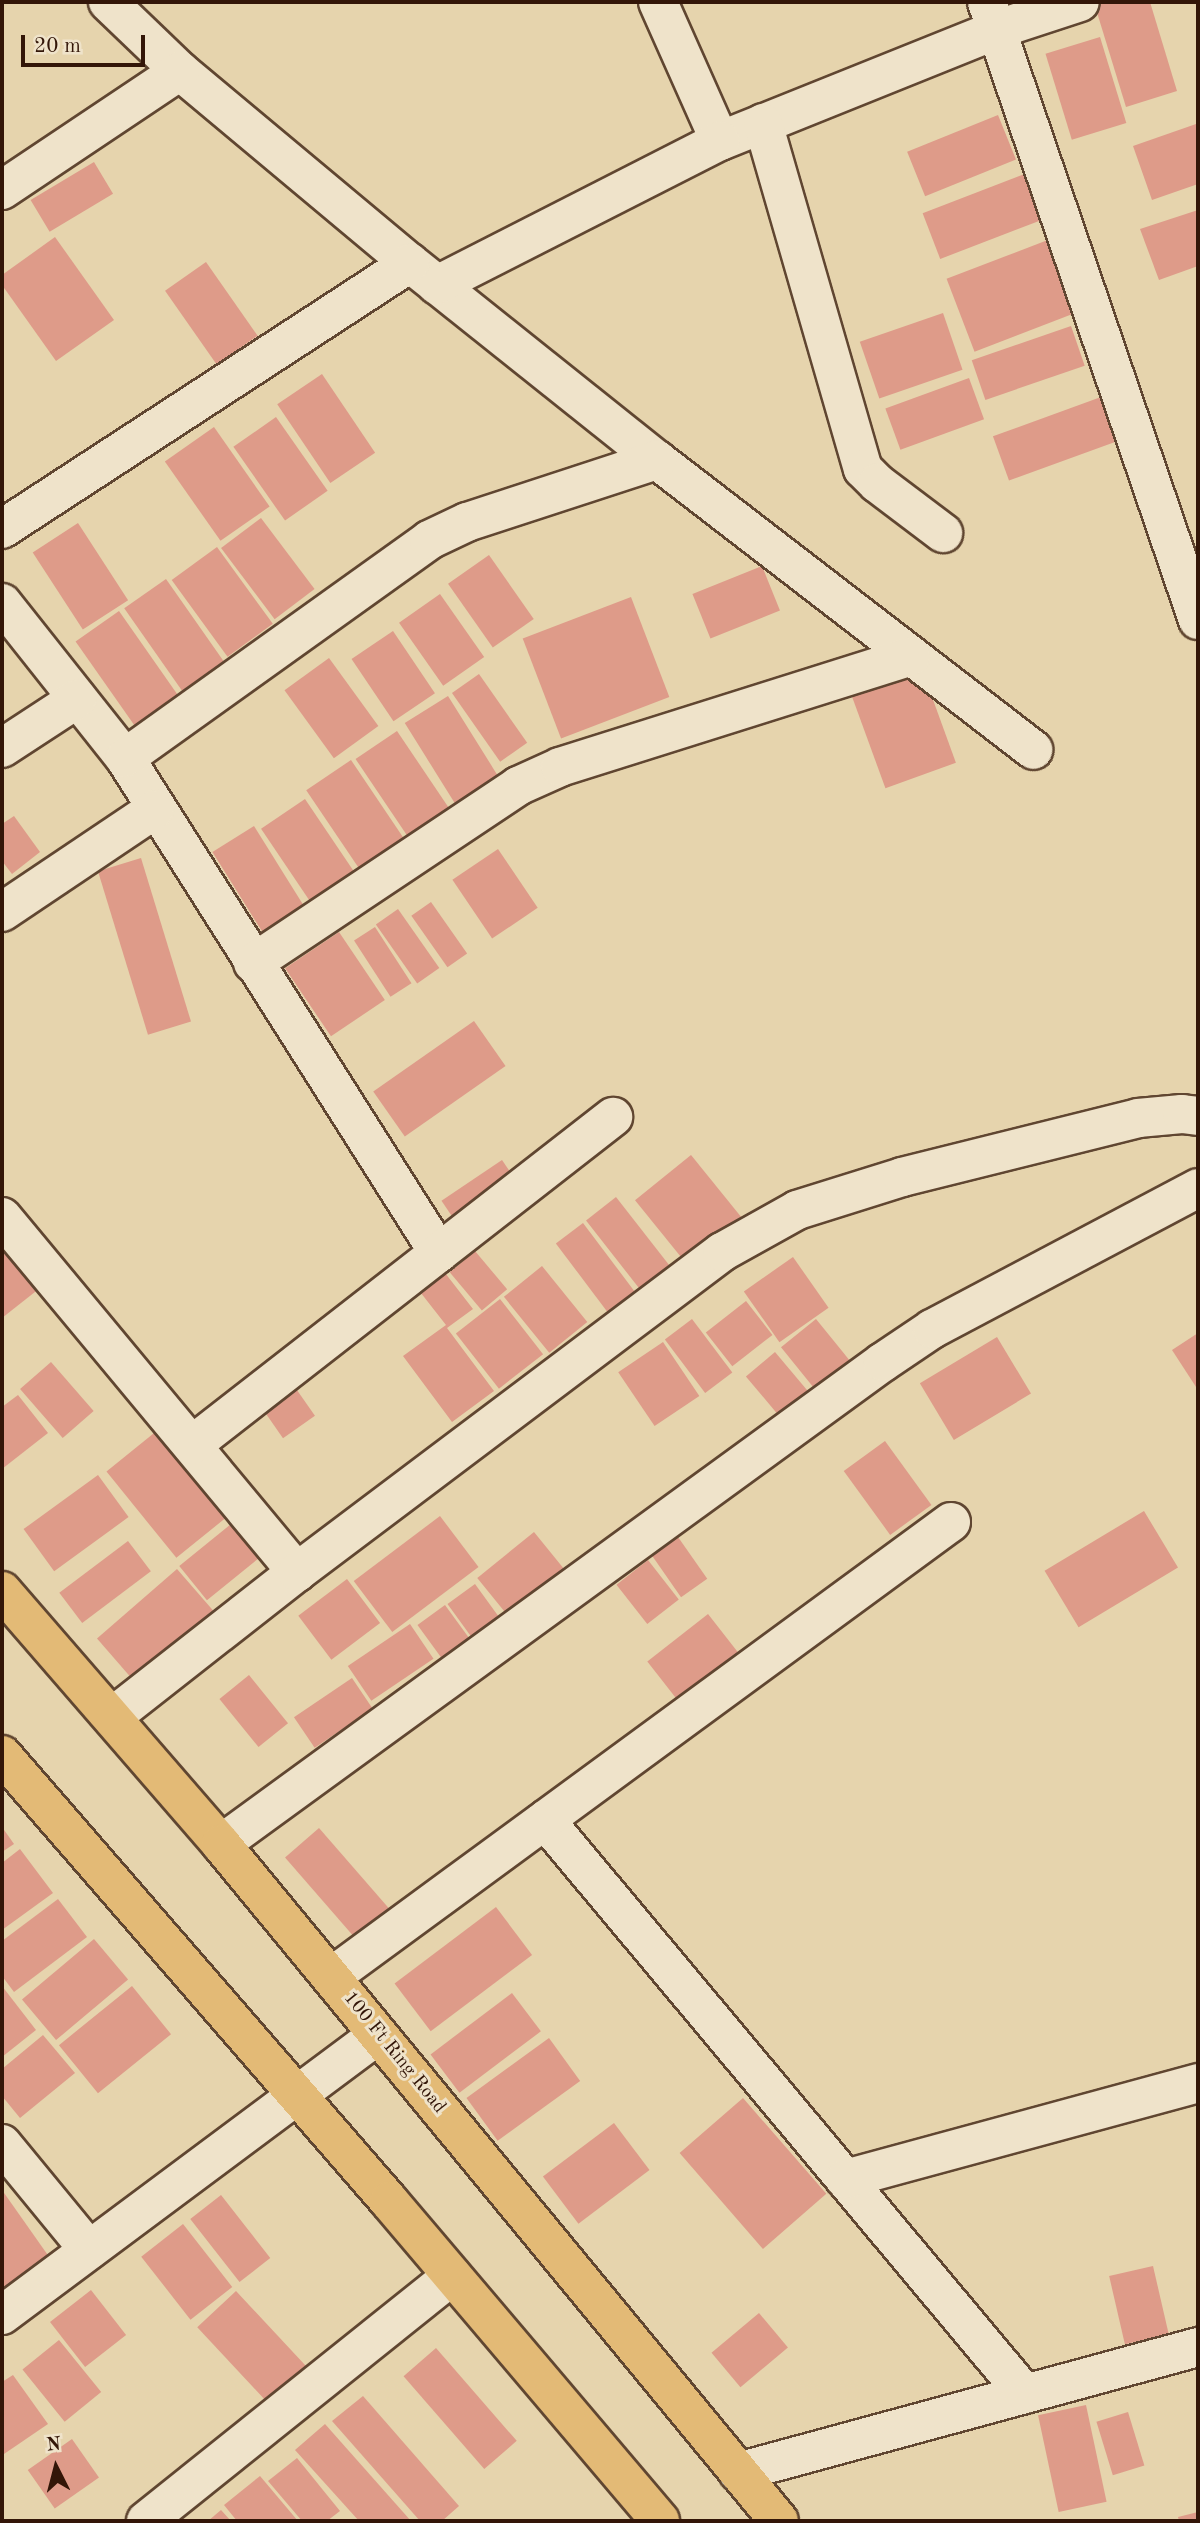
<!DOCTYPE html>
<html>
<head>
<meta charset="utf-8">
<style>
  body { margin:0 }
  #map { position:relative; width:1200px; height:2523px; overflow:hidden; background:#e6d4ad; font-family:"Old Standard TT",serif }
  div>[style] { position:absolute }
  .building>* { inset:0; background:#de9b89; transform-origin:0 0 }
  .roads { filter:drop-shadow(2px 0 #604631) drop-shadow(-2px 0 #604631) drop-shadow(0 2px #604631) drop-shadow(0 -2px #604631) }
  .minor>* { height:38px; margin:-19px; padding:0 19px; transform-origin:19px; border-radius:19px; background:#efe3ca }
  .major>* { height:38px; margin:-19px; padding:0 19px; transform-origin:19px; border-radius:19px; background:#e3ba76 }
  span { translate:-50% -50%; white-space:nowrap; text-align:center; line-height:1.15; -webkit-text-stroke:6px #efe3ca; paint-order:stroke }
  .street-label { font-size:19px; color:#331608 }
  .frame { position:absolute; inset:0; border:4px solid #331608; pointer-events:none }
  .north { position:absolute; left:21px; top:2432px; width:70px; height:70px; -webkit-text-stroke:5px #efe3ca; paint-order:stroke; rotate:354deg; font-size:19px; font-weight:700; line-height:28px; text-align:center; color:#331608 }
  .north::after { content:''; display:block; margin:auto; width:24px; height:32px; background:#331608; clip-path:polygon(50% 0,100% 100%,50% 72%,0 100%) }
  .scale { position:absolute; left:21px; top:35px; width:124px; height:32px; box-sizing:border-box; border:4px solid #331608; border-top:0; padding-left:9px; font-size:21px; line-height:24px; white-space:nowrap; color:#331608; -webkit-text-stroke:5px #efe3ca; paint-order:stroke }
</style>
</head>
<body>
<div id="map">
  <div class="building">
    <div style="clip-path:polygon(1108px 2px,1150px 2px,1177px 91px,1126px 107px,1095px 6px)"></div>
    <div style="left:1100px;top:37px;width:90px;height:57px;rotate:73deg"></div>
    <div style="left:998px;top:115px;width:48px;height:98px;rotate:68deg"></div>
    <div style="clip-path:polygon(1196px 124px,1198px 184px,1152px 200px,1133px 146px)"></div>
    <div style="left:94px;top:162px;width:37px;height:74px;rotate:59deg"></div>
    <div style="left:1030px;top:172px;width:49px;height:115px;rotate:69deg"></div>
    <div style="clip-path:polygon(1198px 210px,1198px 266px,1159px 280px,1140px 229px)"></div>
    <div style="clip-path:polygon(55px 237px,114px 320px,56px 361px,2px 285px,2px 275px)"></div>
    <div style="left:1053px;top:238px;width:78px;height:114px;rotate:69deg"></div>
    <div style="left:206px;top:262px;width:90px;height:50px;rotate:55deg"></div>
    <div style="left:943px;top:313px;width:60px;height:88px;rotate:71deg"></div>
    <div style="left:1071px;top:326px;width:42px;height:105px;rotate:71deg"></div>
    <div style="left:322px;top:374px;width:95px;height:54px;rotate:56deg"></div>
    <div style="left:969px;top:378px;width:44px;height:89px;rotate:70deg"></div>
    <div style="left:1101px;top:397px;width:47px;height:115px;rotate:70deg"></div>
    <div style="left:276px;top:417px;width:90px;height:52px;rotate:55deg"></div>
    <div style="left:214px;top:427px;width:97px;height:60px;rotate:55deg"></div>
    <div style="left:261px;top:518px;width:89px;height:50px;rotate:53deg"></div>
    <div style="left:78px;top:523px;width:92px;height:54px;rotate:57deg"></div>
    <div style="left:217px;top:547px;width:95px;height:56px;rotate:54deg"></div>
    <div style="left:489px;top:555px;width:78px;height:50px;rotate:55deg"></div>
    <div style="left:762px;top:566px;width:48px;height:75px;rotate:68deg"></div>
    <div style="left:166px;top:579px;width:106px;height:51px;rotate:55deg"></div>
    <div style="left:440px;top:594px;width:77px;height:50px;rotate:55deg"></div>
    <div style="left:631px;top:597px;width:107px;height:116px;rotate:69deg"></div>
    <div style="left:119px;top:611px;width:108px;height:53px;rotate:55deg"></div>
    <div style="left:393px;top:631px;width:75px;height:50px;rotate:56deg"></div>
    <div style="left:329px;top:658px;width:84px;height:55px;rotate:54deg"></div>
    <div style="left:920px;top:664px;width:105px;height:75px;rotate:70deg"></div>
    <div style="left:479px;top:674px;width:84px;height:33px;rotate:55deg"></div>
    <div style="left:448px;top:696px;width:96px;height:51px;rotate:58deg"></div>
    <div style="left:397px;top:731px;width:94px;height:50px;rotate:56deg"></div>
    <div style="left:351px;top:760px;width:100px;height:54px;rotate:56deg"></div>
    <div style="left:305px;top:799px;width:92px;height:53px;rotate:56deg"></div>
    <div style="clip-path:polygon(14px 816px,40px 852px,12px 874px,2px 861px,2px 824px)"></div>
    <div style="left:254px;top:826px;width:101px;height:49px;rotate:58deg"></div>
    <div style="left:498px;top:849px;width:71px;height:55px;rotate:56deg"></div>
    <div style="left:141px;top:858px;width:171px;height:45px;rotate:73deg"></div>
    <div style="left:431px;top:902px;width:63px;height:24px;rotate:55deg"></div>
    <div style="left:398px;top:909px;width:72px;height:27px;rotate:55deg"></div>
    <div style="left:375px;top:927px;width:67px;height:25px;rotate:57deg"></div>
    <div style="left:339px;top:932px;width:82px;height:65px;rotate:56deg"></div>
    <div style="left:474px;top:1021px;width:55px;height:123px;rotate:55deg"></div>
    <div style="left:691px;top:1155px;width:82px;height:72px;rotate:51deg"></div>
    <div style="left:502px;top:1160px;width:32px;height:73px;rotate:56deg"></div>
    <div style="left:616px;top:1197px;width:90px;height:38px;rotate:52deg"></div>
    <div style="left:583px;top:1223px;width:92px;height:34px;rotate:53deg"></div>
    <div style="clip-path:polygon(2px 1241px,40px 1288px,2px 1318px)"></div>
    <div style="left:475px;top:1251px;width:50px;height:33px;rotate:50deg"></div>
    <div style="left:793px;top:1257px;width:62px;height:60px;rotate:55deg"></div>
    <div style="left:542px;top:1266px;width:72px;height:49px;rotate:51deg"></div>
    <div style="clip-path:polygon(442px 1269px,473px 1309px,447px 1328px,494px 1391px,452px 1422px,403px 1356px,446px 1325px,417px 1288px)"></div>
    <div style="left:500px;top:1299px;width:70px;height:56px;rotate:52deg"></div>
    <div style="left:746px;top:1301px;width:43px;height:51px;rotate:52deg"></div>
    <div style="left:692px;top:1319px;width:67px;height:34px;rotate:53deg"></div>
    <div style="left:816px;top:1319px;width:69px;height:45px;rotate:51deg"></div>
    <div style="clip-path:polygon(1198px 1333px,1198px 1390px,1172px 1350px)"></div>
    <div style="left:997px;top:1337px;width:66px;height:90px;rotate:59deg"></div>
    <div style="left:663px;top:1342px;width:65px;height:54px;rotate:56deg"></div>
    <div style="left:775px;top:1352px;width:53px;height:38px;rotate:50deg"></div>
    <div style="left:51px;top:1362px;width:65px;height:41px;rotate:49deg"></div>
    <div style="left:292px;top:1383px;width:40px;height:39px;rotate:55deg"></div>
    <div style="clip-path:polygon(18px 1395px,48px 1433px,2px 1469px,2px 1407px)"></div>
    <div style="left:164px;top:1425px;width:111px;height:74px;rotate:51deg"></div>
    <div style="left:885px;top:1441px;width:79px;height:51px;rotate:54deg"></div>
    <div style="left:98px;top:1475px;width:52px;height:92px;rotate:54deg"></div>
    <div style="left:1144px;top:1511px;width:66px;height:116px;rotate:59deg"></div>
    <div style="left:440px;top:1516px;width:64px;height:108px;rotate:53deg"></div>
    <div style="left:236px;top:1520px;width:44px;height:73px;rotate:51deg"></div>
    <div style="left:534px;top:1532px;width:50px;height:73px;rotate:51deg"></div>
    <div style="left:678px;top:1537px;width:51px;height:32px;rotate:55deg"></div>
    <div style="left:128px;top:1541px;width:38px;height:86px;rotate:53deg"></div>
    <div style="left:648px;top:1560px;width:50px;height:40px;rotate:52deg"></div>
    <div style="left:177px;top:1569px;width:55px;height:106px;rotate:49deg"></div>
    <div style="left:347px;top:1579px;width:55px;height:61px;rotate:53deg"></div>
    <div style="left:475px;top:1584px;width:54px;height:34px;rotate:54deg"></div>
    <div style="left:445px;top:1605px;width:57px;height:34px;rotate:54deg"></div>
    <div style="left:708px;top:1614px;width:54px;height:77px;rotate:52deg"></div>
    <div style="left:410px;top:1624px;width:42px;height:75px;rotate:56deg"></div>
    <div style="left:249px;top:1675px;width:62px;height:38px;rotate:51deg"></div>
    <div style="left:352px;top:1678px;width:37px;height:70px;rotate:56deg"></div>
    <div style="clip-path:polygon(2px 1827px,14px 1844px,2px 1852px)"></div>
    <div style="left:319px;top:1828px;width:120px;height:45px;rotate:49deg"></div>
    <div style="clip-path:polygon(20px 1849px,53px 1893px,2px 1930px,2px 1863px)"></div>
    <div style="clip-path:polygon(58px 1899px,87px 1937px,14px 1992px,2px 1976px,2px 1941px)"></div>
    <div style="left:496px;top:1907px;width:60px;height:127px;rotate:53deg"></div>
    <div style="left:94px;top:1939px;width:53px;height:94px;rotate:50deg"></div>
    <div style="clip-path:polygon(2px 1986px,36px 2030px,2px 2057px)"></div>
    <div style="left:132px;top:1986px;width:62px;height:94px;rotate:51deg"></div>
    <div style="left:512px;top:1993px;width:48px;height:102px;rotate:53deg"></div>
    <div style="clip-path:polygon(43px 2035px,75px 2073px,20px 2118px,2px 2096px,2px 2069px)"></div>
    <div style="left:549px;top:2038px;width:53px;height:102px;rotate:54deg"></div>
    <div style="left:743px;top:2098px;width:127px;height:84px;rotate:49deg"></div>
    <div style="left:614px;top:2123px;width:59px;height:89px;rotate:53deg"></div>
    <div style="clip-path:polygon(2px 2190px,52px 2261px,2px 2296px)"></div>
    <div style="left:221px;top:2195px;width:80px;height:39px;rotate:52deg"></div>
    <div style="left:183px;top:2224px;width:80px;height:53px;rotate:52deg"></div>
    <div style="left:1153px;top:2266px;width:70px;height:45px;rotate:77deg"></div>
    <div style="left:91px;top:2290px;width:57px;height:52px;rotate:52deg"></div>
    <div style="left:236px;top:2291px;width:106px;height:53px;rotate:47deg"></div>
    <div style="left:759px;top:2313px;width:45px;height:62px;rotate:50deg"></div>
    <div style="left:59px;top:2340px;width:67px;height:47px;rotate:51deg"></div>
    <div style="left:436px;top:2348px;width:123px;height:43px;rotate:49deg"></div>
    <div style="clip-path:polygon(13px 2375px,48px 2424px,4px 2454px,2px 2382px)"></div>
    <div style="clip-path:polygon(363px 2396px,459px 2506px,442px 2521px,420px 2521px,332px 2421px)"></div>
    <div style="left:1086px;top:2405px;width:99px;height:49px;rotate:78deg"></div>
    <div style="left:1128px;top:2412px;width:56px;height:33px;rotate:73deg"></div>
    <div style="clip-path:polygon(325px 2424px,411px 2521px,359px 2521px,295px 2450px)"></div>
    <div style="left:72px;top:2439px;width:47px;height:54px;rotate:55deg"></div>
    <div style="clip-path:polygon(297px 2458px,340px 2511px,327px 2521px,302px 2521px,268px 2481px)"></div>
    <div style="clip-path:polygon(260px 2476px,298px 2521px,237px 2521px,224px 2505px)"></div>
    <div style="clip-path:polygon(221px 2510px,231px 2521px,208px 2521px)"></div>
    <div style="clip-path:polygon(1198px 2512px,1198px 2521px,1179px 2521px,1178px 2517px)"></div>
  </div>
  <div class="roads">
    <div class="minor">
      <div style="left:108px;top:2px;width:100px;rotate:43.8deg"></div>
      <div style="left:180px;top:71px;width:300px;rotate:39.9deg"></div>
      <div style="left:410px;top:263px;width:316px;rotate:38.6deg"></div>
      <div style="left:657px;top:460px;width:475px;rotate:37.6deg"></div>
      <div style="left:658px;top:2px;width:152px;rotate:66deg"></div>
      <div style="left:720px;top:141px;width:300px;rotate:-21.9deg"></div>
      <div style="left:998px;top:29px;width:86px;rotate:-18.2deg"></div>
      <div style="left:987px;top:2px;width:653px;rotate:71.15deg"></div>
      <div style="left:763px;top:123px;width:360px;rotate:73.9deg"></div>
      <div style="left:863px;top:469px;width:20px;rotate:45deg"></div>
      <div style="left:877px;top:483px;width:83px;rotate:37.1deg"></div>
      <div style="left:2px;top:190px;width:214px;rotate:-33.8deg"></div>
      <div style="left:437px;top:285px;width:318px;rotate:-27deg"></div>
      <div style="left:2px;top:529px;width:487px;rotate:-33.1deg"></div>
      <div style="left:2px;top:603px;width:198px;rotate:51.6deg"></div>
      <div style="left:125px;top:758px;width:586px;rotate:57.61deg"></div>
      <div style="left:2px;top:748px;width:90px;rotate:-33.2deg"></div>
      <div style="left:125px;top:758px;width:374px;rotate:-35.6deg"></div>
      <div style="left:429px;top:540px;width:42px;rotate:-25.3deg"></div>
      <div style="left:467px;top:522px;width:200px;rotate:-18.1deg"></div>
      <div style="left:2px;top:912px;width:184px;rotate:-33.9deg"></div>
      <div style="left:253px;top:963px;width:319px;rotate:-33.7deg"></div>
      <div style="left:518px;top:786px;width:46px;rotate:-24.3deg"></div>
      <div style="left:560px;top:767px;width:368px;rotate:-17.5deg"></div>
      <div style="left:2px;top:1217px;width:462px;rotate:50.3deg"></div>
      <div style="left:192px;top:1445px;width:534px;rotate:-37.92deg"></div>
      <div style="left:112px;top:1717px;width:235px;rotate:-38.1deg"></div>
      <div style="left:297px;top:1572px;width:532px;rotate:-36.98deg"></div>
      <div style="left:722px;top:1252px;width:86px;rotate:-29.2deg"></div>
      <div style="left:797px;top:1210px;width:110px;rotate:-17.4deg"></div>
      <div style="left:902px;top:1177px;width:243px;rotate:-14deg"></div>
      <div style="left:1138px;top:1118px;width:44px;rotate:-5.2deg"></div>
      <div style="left:1182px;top:1114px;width:16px;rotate:7deg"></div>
      <div style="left:545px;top:1820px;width:748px;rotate:50.1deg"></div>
      <div style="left:221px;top:1844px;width:819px;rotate:-36.06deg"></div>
      <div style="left:883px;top:1362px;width:59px;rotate:-34deg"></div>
      <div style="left:932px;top:1329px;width:301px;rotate:-27.9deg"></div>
      <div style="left:331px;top:1977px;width:769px;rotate:-36.27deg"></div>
      <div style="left:2px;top:2144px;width:137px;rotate:50.6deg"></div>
      <div style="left:845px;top:2179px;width:366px;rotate:-15.2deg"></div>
      <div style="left:2px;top:2315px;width:469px;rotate:-36.7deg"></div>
      <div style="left:738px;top:2472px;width:477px;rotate:-15.2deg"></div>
      <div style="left:146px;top:2521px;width:392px;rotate:-38.7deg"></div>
    </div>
    <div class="major">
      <div style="left:2px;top:1591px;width:335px;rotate:49.1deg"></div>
      <div style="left:221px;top:1844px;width:877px;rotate:50.5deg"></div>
      <div style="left:2px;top:1755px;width:590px;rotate:49.05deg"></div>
      <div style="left:389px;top:2201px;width:419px;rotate:49.7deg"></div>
    </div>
  </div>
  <div class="street-label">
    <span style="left:394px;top:2053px;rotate:51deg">100 Ft Ring Road</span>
  </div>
  <div class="frame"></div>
  <div class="north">N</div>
  <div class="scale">20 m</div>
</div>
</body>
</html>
